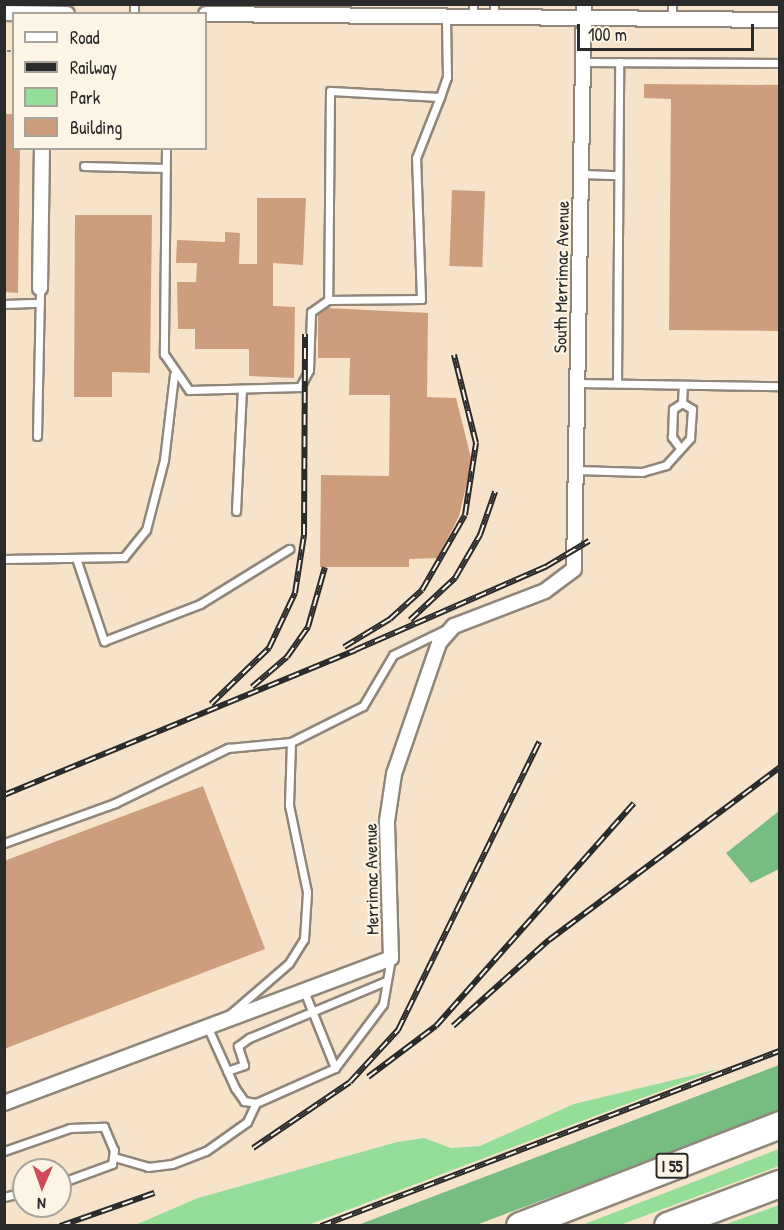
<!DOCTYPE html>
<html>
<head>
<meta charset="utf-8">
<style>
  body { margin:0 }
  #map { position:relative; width:784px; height:1230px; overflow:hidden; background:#f6e3ca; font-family:"Patrick Hand",sans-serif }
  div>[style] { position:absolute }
  .green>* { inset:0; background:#94de9a }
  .forest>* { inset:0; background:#77bd82 }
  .building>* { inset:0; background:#cd9e7e; transform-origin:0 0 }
  .path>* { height:2px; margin-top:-1px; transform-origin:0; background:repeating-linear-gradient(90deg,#90877a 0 4.5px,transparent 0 9px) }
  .roads { filter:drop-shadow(2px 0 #90877a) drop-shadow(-2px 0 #90877a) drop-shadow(0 2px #90877a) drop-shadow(0 -2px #90877a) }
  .lane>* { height:7px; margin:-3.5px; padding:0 3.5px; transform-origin:3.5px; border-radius:3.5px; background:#fff }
  .street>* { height:14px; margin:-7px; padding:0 7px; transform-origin:7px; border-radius:7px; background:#fff }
  .highway>* { height:26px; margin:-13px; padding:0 13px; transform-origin:13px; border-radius:13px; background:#fff }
  .rail>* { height:6px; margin-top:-3px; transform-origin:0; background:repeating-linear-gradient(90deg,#fcf5e5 0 11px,#2b2b2b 0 22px); box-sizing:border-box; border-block:2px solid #2b2b2b }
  span { translate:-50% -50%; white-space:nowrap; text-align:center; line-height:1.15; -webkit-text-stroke:4.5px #fcf5e5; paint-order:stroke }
  .shield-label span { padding:2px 4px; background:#fcf5e5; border:2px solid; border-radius:4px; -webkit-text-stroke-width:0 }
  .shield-label { font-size:16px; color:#2b2b2b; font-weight:700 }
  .street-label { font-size:18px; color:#2b2b2b }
  .frame { position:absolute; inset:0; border:6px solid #2b2b2b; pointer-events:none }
  .legend { position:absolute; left:12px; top:12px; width:195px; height:138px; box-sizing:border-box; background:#fcf5e5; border:2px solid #a8a49b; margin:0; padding:8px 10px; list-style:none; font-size:18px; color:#2b2b2b }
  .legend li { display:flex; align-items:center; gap:12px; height:30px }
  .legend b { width:30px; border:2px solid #a8a49b }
  .north { position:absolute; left:12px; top:1158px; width:60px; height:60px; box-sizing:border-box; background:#fcf5e5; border:2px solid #a8a49b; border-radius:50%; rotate:182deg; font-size:16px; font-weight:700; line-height:24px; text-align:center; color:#2b2b2b }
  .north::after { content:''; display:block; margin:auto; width:21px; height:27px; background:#d1495b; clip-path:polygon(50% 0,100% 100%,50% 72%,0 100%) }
  .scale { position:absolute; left:577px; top:24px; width:177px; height:27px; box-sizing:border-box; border:3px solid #2b2b2b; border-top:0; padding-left:8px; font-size:18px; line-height:21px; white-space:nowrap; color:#2b2b2b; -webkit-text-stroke:4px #fcf5e5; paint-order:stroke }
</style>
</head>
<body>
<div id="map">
  <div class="green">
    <div style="clip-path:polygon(719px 1069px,308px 1225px,135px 1225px,198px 1198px,397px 1142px,424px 1138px,451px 1148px,480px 1146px,574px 1104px)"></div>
    <div style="clip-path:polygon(779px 1149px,779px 1166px,620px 1225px,582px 1225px)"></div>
    <div style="clip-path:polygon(779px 1205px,779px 1225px,724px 1225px)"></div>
  </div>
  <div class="forest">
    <div style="clip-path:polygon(779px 811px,779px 869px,751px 883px,726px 853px)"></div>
    <div style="clip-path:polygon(779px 1065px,779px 1110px,605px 1177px,476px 1225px,358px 1225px)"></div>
  </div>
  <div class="building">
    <div style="clip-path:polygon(644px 84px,780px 85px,780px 331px,669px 330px,671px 99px,644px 98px)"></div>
    <div style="clip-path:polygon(4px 114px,14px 114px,14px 148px,20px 148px,18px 293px,4px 292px)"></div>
    <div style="left:452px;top:190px;width:33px;height:76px;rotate:2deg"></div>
    <div style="clip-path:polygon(257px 198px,306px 198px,303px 265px,273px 263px,273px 306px,295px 307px,294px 378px,249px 376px,249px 349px,195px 349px,195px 329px,178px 329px,177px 282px,196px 282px,197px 263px,176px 263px,177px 240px,225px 242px,225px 232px,240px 233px,239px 264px,257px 264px)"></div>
    <div style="clip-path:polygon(75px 215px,152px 215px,150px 373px,112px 372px,112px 397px,74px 397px)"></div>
    <div style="clip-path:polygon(327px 308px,428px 313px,427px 397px,456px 398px,472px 462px,459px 516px,438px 558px,409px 559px,409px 567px,320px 567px,321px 475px,389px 476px,390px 395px,349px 395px,350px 358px,318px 358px,318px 314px)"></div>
    <div style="clip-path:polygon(203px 786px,265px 949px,4px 1049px,4px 861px)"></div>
  </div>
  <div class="path">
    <div style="left:7px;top:51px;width:7px"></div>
  </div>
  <div class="roads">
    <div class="lane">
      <div style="left:473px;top:4px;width:14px;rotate:90deg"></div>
      <div style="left:134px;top:14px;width:10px;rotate:-90deg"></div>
      <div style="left:494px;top:18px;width:14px;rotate:-90deg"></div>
      <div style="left:672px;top:19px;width:15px;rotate:-90deg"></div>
      <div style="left:584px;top:62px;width:196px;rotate:0.3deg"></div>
      <div style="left:440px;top:97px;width:110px;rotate:-176.9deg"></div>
      <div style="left:330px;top:91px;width:209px;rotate:90.5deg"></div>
      <div style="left:328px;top:300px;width:93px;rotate:-0.6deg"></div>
      <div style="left:421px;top:299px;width:141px;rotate:-92deg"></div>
      <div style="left:416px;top:158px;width:66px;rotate:-68.5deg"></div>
      <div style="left:440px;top:97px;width:21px;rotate:-71deg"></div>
      <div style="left:447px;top:77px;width:59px;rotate:-91deg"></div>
      <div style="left:166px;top:148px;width:206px;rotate:90.6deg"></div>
      <div style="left:164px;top:354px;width:44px;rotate:55.2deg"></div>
      <div style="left:189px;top:390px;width:111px;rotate:-1.5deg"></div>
      <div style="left:300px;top:387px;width:19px;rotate:-62deg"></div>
      <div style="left:309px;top:370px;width:58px;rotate:-88deg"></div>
      <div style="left:311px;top:312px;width:21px;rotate:-35deg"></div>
      <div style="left:84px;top:166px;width:82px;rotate:1.4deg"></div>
      <div style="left:582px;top:174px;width:36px;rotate:2deg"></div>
      <div style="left:4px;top:304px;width:36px;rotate:-2deg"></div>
      <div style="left:578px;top:383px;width:202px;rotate:0.9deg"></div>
      <div style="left:617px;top:383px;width:321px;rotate:-89.6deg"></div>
      <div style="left:682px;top:403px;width:18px;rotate:-87deg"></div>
      <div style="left:37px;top:436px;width:148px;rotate:-88.8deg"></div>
      <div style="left:680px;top:448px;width:14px;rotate:-126deg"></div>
      <div style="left:672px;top:437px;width:28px;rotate:-88deg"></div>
      <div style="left:673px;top:409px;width:11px;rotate:-34deg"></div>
      <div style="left:577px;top:470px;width:65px;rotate:1.8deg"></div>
      <div style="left:642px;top:472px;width:25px;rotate:-16deg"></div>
      <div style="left:666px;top:465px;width:36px;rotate:-48deg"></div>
      <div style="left:690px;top:438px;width:29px;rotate:-86deg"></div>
      <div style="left:692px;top:409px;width:12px;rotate:-149deg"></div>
      <div style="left:236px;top:511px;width:121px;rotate:-87.2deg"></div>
      <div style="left:76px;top:558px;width:88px;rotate:71.4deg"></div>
      <div style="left:104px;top:641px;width:103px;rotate:-21.1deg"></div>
      <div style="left:200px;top:604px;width:105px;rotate:-31.7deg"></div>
      <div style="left:4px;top:559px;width:120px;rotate:-1deg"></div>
      <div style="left:124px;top:557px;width:35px;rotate:-51deg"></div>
      <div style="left:146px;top:530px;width:72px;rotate:-75.6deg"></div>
      <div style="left:164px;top:460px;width:86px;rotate:-83.3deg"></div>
      <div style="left:4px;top:843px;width:118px;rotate:-19.8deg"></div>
      <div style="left:115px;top:803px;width:126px;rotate:-26deg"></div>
      <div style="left:228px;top:748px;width:63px;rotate:-5.4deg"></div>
      <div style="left:291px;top:742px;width:80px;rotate:-26.6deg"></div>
      <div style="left:363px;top:706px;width:59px;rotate:-59.5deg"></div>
      <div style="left:393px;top:655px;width:59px;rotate:-26.1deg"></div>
      <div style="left:229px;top:1015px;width:79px;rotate:-40.9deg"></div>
      <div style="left:289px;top:963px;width:28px;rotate:-58deg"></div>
      <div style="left:304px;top:939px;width:47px;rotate:-86.3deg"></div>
      <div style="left:307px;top:892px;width:89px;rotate:-101.7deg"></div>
      <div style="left:289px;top:805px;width:63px;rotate:-88.2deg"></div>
      <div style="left:207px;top:1026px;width:68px;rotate:65.7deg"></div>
      <div style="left:235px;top:1088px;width:16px;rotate:55deg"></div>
      <div style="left:244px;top:1101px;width:12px;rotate:9deg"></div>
      <div style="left:256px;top:1103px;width:86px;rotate:-23.9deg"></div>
      <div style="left:335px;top:1068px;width:83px;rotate:-111.9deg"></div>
      <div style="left:335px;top:1068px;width:80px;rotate:-53.1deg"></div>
      <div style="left:383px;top:1004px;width:47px;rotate:-80.1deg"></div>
      <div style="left:227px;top:1071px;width:18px;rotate:-19deg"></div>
      <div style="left:244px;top:1065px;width:20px;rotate:-108deg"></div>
      <div style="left:238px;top:1046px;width:14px;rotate:-36deg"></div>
      <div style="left:249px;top:1038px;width:148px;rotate:-22.6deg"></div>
      <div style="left:4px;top:1151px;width:70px;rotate:-19.2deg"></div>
      <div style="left:70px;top:1128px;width:34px;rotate:-2deg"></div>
      <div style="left:104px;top:1127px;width:25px;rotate:67deg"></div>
      <div style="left:114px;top:1150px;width:14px;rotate:98deg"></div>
      <div style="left:112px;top:1164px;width:55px;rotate:159.9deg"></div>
      <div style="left:114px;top:1157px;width:35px;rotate:16deg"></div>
      <div style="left:148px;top:1167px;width:24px;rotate:-7deg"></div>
      <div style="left:172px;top:1164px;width:36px;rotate:-21deg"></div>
      <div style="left:206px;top:1151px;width:50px;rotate:-35.3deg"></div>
      <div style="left:247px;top:1122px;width:21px;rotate:-65deg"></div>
      <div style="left:4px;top:1197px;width:21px;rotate:-14deg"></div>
    </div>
    <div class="street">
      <div style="left:4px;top:13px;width:63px;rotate:0.9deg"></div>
      <div style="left:206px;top:14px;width:574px;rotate:0.6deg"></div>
      <div style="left:40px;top:288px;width:140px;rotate:-89.2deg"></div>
      <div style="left:4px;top:1103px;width:413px;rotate:-20.5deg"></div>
      <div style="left:391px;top:958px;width:137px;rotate:-91.7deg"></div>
      <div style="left:387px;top:821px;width:48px;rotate:-81.5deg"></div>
      <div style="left:394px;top:774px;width:139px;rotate:-71deg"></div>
      <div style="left:439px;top:643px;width:23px;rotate:-49deg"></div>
      <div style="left:454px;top:626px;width:97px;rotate:-21deg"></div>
      <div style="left:545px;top:591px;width:36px;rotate:-37deg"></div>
      <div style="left:574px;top:569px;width:565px;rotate:-88.99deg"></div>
    </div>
    <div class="highway">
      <div style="left:520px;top:1226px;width:279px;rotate:-21.2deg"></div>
      <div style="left:668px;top:1226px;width:120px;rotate:-20.6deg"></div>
    </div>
  </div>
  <div class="rail">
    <div style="left:410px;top:620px;width:62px;rotate:-43deg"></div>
    <div style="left:455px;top:578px;width:50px;rotate:-59.8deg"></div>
    <div style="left:480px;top:535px;width:46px;rotate:-70.8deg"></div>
    <div style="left:344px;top:647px;width:54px;rotate:-31.3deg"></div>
    <div style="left:390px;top:619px;width:43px;rotate:-42.2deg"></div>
    <div style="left:422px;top:590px;width:86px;rotate:-60.2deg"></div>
    <div style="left:465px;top:515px;width:73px;rotate:-81.3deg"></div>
    <div style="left:476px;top:443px;width:91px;rotate:-104deg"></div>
    <div style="left:252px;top:687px;width:46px;rotate:-40.6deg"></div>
    <div style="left:287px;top:657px;width:37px;rotate:-55deg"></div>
    <div style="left:308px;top:627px;width:62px;rotate:-74.2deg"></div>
    <div style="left:211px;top:704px;width:81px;rotate:-44deg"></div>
    <div style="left:269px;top:648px;width:61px;rotate:-64.7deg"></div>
    <div style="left:295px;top:593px;width:59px;rotate:-81.2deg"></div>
    <div style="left:304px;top:535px;width:201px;rotate:-89.7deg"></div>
    <div style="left:4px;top:795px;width:380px;rotate:-22.4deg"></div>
    <div style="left:355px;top:650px;width:210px;rotate:-23.6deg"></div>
    <div style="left:547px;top:566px;width:49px;rotate:-30.8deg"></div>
    <div style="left:453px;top:1026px;width:129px;rotate:-41.9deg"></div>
    <div style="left:549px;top:940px;width:289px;rotate:-36.8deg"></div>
    <div style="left:368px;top:1077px;width:85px;rotate:-36.9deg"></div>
    <div style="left:436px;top:1026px;width:298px;rotate:-48.4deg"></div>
    <div style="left:253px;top:1148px;width:117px;rotate:-34.2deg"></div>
    <div style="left:350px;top:1082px;width:71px;rotate:-47.3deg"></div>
    <div style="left:398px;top:1030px;width:321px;rotate:-63.9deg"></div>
    <div style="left:60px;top:1226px;width:100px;rotate:-19.3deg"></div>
    <div style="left:321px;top:1226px;width:491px;rotate:-20.9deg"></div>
  </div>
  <div class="shield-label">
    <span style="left:672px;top:1166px">I 55</span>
  </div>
  <div class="street-label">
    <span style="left:562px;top:277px;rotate:-89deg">South Merrimac Avenue</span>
    <span style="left:372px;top:879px;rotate:-91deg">Merrimac Avenue</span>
  </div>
  <div class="frame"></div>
  <ul class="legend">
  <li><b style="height:8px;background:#fff"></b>Road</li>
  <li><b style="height:8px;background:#2b2b2b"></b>Railway</li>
  <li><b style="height:16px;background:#94de9a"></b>Park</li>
  <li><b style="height:16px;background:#cd9e7e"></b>Building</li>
  </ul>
  <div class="north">N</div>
  <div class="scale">100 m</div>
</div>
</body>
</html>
